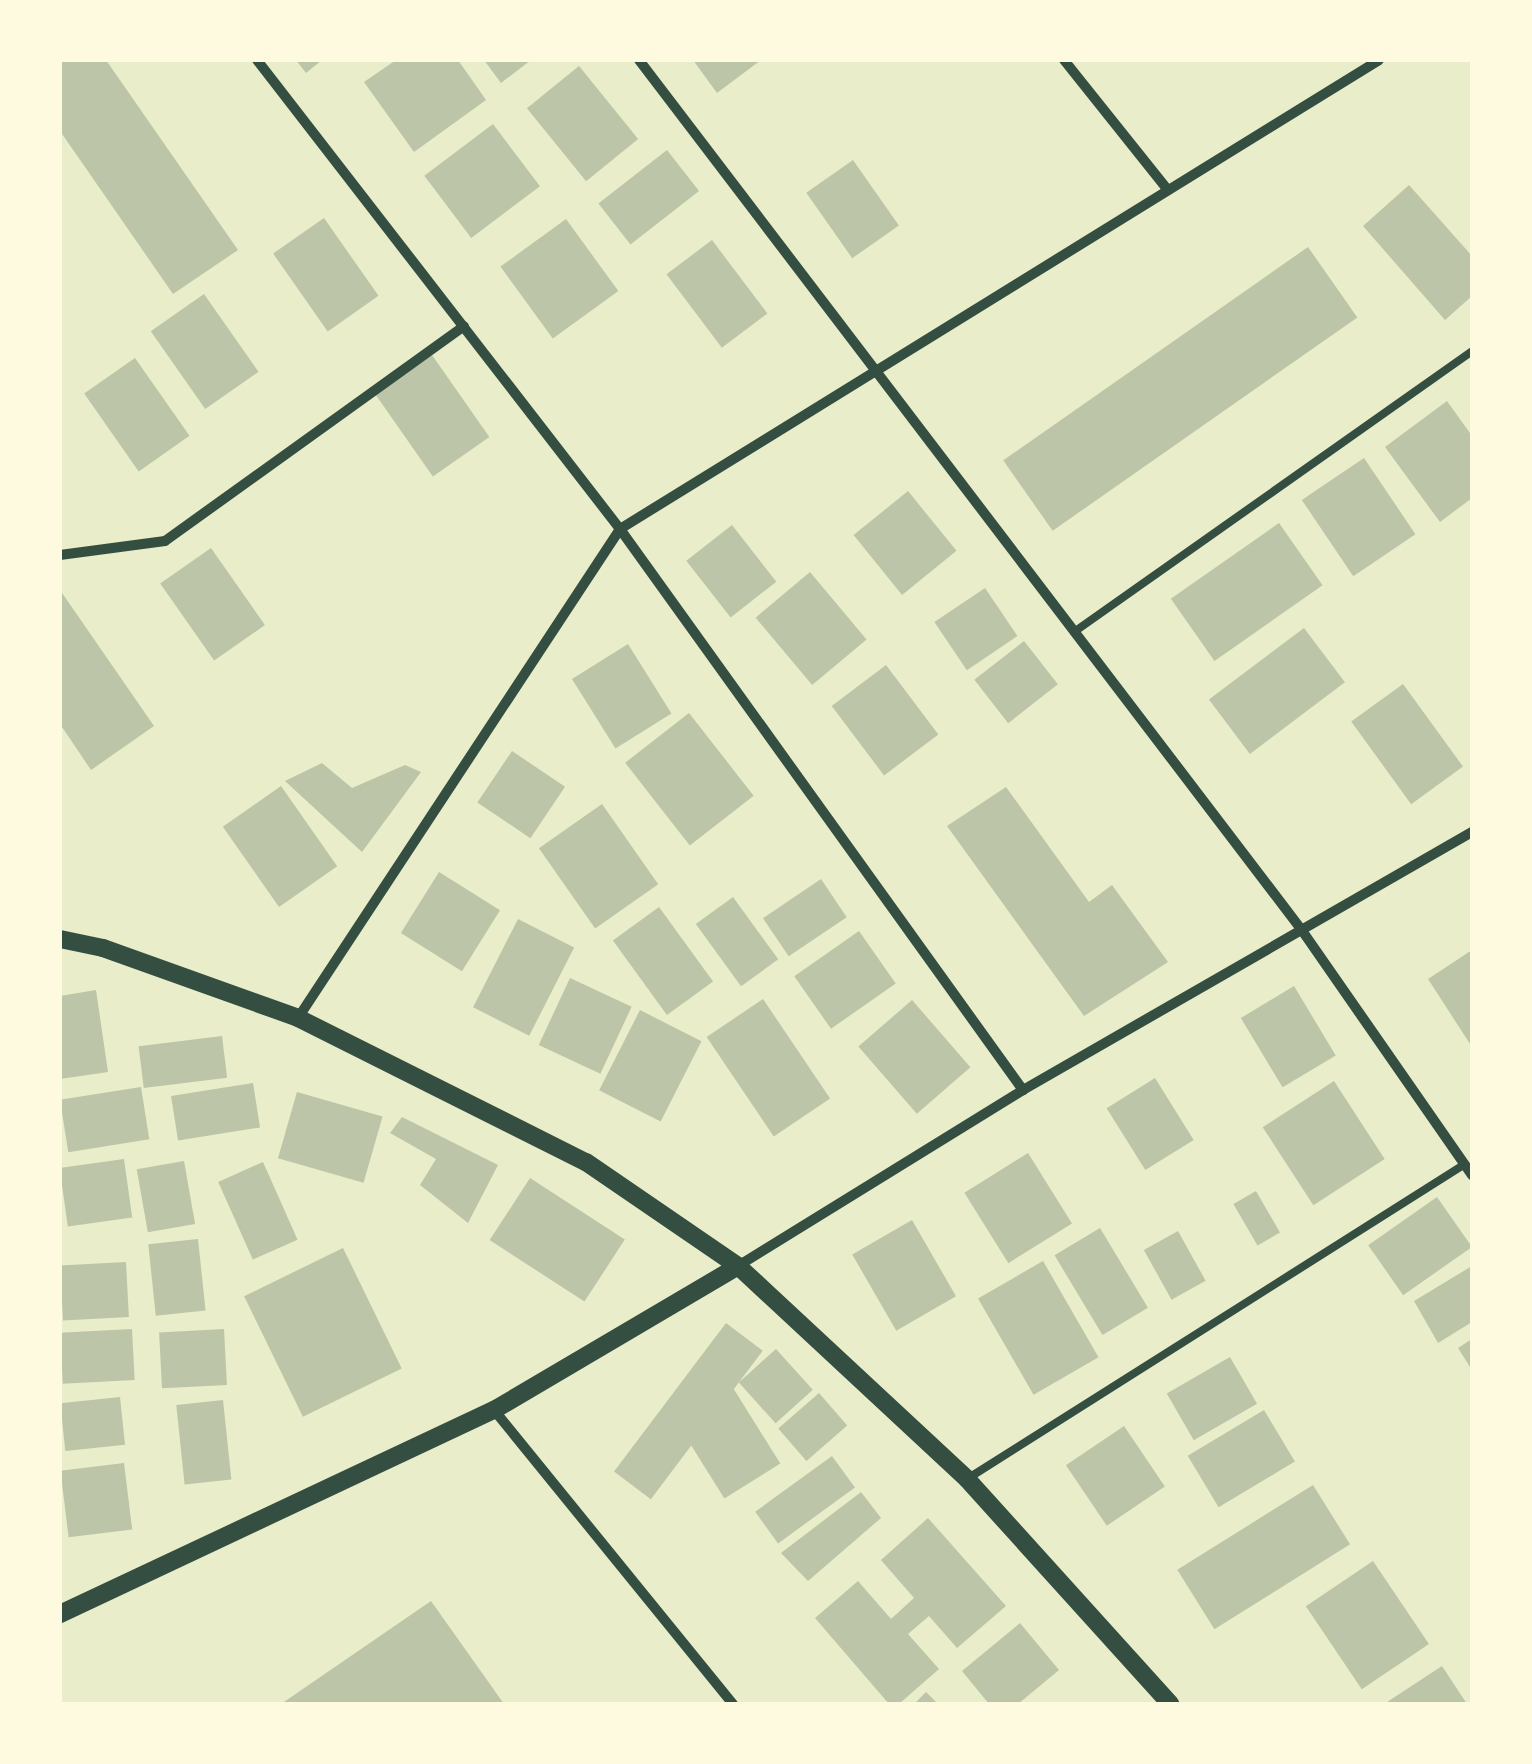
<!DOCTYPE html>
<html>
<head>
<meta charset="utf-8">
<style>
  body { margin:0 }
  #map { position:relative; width:1532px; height:1764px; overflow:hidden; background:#e9edc9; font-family:Signika,sans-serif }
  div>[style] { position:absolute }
  .building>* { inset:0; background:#bcc5a7; transform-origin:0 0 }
  .service>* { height:8px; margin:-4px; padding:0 4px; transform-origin:4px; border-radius:4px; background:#344e41 }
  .minor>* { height:10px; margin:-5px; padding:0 5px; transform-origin:5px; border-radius:5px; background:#344e41 }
  .tertiary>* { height:18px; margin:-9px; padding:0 9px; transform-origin:9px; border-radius:9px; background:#344e41 }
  span { translate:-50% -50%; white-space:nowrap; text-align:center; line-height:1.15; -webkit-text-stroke:10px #fefae0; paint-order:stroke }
  .frame { position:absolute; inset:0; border:62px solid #fefae0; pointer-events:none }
</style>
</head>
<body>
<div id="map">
  <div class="building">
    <div style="clip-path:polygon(60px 60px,106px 60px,238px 250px,173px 294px,60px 131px)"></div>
    <div style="clip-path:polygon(296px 60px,322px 60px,306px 73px)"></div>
    <div style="clip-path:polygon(396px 60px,458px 60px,486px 100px,414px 152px,364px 82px)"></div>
    <div style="clip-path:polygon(484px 60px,531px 60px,501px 83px)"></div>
    <div style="clip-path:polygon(693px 60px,761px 60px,717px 93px)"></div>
    <div style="left:579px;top:66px;width:94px;height:67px;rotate:51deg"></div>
    <div style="left:493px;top:124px;width:78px;height:86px;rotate:53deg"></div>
    <div style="left:667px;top:150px;width:52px;height:87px;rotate:52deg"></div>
    <div style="left:853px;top:160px;width:80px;height:57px;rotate:55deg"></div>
    <div style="clip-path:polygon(1409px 185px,1472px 256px,1472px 296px,1445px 320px,1363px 226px)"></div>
    <div style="left:324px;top:218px;width:95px;height:62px;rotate:55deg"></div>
    <div style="left:566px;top:219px;width:89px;height:81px;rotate:54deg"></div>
    <div style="left:712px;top:240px;width:92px;height:57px;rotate:53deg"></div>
    <div style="left:1308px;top:247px;width:86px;height:372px;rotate:55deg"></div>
    <div style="left:204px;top:294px;width:95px;height:65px;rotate:55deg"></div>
    <div style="left:432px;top:355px;width:100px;height:69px;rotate:55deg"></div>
    <div style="left:135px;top:358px;width:95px;height:62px;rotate:55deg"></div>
    <div style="clip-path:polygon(1447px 401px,1472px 436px,1472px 498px,1440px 522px,1385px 447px)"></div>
    <div style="left:1364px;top:458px;width:92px;height:75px;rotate:56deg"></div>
    <div style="left:908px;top:491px;width:77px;height:70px;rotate:51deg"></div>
    <div style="left:1279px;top:523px;width:76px;height:132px;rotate:55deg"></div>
    <div style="left:732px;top:525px;width:72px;height:58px;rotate:52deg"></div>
    <div style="left:211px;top:548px;width:94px;height:62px;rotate:55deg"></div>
    <div style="left:810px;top:572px;width:88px;height:71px;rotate:50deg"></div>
    <div style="left:985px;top:588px;width:58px;height:61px;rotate:56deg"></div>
    <div style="clip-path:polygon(60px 590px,154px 726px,91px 770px,60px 724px)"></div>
    <div style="left:1304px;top:628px;width:68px;height:119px;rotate:53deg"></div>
    <div style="left:1024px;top:641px;width:55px;height:63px;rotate:52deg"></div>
    <div style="left:628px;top:644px;width:82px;height:66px;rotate:58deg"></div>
    <div style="left:886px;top:665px;width:87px;height:68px;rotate:53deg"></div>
    <div style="left:1403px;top:684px;width:102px;height:64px;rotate:54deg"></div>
    <div style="left:689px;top:713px;width:105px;height:81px;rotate:52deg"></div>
    <div style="left:512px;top:751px;width:64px;height:62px;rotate:34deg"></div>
    <div style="clip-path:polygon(322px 763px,352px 788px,405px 765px,421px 772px,362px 852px,285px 781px)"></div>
    <div style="left:281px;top:786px;width:98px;height:71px;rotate:55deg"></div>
    <div style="clip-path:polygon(1006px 787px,1089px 902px,1112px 885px,1168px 962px,1084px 1016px,947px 826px)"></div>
    <div style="left:602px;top:804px;width:98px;height:77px;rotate:55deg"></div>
    <div style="left:439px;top:872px;width:72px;height:72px;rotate:32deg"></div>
    <div style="left:821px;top:879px;width:46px;height:70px;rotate:56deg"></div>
    <div style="left:733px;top:897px;width:77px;height:46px;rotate:54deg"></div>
    <div style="left:659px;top:907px;width:92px;height:57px;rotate:54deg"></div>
    <div style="left:518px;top:919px;width:63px;height:99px;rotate:27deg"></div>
    <div style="left:859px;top:931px;width:64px;height:79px;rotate:55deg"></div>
    <div style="clip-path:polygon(1472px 950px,1472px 1047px,1428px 979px)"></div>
    <div style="left:570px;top:978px;width:68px;height:74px;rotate:25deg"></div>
    <div style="left:1294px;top:986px;width:81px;height:62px;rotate:59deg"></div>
    <div style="clip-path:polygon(96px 990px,108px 1072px,60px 1079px,60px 996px)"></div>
    <div style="left:763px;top:999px;width:120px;height:68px;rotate:56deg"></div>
    <div style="left:912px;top:1000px;width:89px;height:71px;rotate:49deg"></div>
    <div style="left:640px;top:1010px;width:69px;height:90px;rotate:27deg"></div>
    <div style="left:222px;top:1036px;width:42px;height:84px;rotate:83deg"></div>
    <div style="left:1155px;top:1078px;width:73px;height:57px;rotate:58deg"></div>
    <div style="left:1334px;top:1081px;width:93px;height:85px;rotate:57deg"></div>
    <div style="left:253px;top:1083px;width:45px;height:83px;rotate:81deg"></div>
    <div style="left:141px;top:1087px;width:53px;height:82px;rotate:81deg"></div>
    <div style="left:297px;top:1092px;width:89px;height:69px;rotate:16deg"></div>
    <div style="clip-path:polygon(402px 1117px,498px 1165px,468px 1223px,420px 1185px,436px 1159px,390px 1133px)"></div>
    <div style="left:1028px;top:1153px;width:83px;height:75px;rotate:58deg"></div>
    <div style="left:124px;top:1159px;width:59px;height:65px;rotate:82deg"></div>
    <div style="left:184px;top:1161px;width:64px;height:48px;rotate:80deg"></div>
    <div style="left:263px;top:1162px;width:85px;height:49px;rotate:66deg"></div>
    <div style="left:530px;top:1178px;width:113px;height:74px;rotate:33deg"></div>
    <div style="left:1256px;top:1191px;width:48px;height:26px;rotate:60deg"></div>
    <div style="left:1437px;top:1197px;width:61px;height:84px;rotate:55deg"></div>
    <div style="left:912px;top:1220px;width:88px;height:69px;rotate:60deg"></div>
    <div style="left:1100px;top:1228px;width:93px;height:53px;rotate:59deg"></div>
    <div style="left:1178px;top:1231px;width:57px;height:39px;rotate:61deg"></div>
    <div style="left:198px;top:1239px;width:72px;height:50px;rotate:84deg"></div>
    <div style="left:343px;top:1248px;width:134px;height:110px;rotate:64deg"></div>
    <div style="left:1043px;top:1261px;width:111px;height:75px;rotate:60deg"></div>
    <div style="left:126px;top:1262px;width:55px;height:66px;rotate:87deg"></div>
    <div style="clip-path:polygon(1472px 1266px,1472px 1322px,1438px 1343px,1414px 1301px)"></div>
    <div style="left:726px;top:1323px;width:46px;height:186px;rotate:37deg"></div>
    <div style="left:132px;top:1329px;width:51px;height:72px;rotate:87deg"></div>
    <div style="left:224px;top:1329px;width:56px;height:65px;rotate:87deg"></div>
    <div style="clip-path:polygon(1472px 1339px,1472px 1370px,1458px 1348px)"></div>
    <div style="left:776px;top:1349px;width:55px;height:50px;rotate:48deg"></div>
    <div style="left:1230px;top:1357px;width:54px;height:73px;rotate:60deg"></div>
    <div style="left:730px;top:1383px;width:95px;height:66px;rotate:58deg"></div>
    <div style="left:819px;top:1393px;width:43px;height:54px;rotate:49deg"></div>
    <div style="left:120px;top:1397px;width:48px;height:60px;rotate:84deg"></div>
    <div style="left:223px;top:1400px;width:80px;height:47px;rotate:84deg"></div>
    <div style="left:1264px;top:1410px;width:60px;height:89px;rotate:59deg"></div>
    <div style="left:1124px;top:1426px;width:73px;height:70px;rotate:56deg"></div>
    <div style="left:832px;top:1456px;width:39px;height:95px;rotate:54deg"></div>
    <div style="left:124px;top:1463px;width:67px;height:64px;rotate:83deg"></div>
    <div style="left:1313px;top:1485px;width:70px;height:160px;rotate:58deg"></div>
    <div style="clip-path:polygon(861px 1492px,881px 1518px,808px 1581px,781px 1553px)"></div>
    <div style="clip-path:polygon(928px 1518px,1006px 1606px,957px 1648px,929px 1616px,908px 1634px,939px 1669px,899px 1704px,889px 1704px,815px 1618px,858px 1581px,891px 1619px,914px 1598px,881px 1560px)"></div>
    <div style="left:1373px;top:1561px;width:100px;height:81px;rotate:56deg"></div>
    <div style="clip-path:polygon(431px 1601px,504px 1704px,281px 1704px)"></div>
    <div style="clip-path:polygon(1020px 1623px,1059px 1670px,1018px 1704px,989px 1704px,962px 1671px)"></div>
    <div style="clip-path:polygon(1442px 1666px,1467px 1704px,1384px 1704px)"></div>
    <div style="clip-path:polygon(926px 1692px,938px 1704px,914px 1704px)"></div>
  </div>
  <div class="service">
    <div style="left:1074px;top:632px;width:487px;rotate:-35.2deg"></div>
    <div style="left:967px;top:1479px;width:589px;rotate:-32.31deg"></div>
  </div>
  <div class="minor">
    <div style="left:257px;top:60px;width:593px;rotate:52.26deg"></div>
    <div style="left:620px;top:529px;width:691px;rotate:54.31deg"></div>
    <div style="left:639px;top:60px;width:1092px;rotate:52.7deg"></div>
    <div style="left:1301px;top:929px;width:300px;rotate:55.2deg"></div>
    <div style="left:1064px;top:60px;width:165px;rotate:51.4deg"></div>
    <div style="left:60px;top:555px;width:106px;rotate:-7.6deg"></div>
    <div style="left:165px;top:541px;width:368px;rotate:-35.7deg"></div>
    <div style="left:298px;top:1018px;width:585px;rotate:-56.64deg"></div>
    <div style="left:620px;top:529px;width:892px;rotate:-31.71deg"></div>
    <div style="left:738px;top:1266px;width:335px;rotate:-31.7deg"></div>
    <div style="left:1023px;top:1090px;width:518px;rotate:-29.88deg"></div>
    <div style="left:494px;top:1410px;width:379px;rotate:50.9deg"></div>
  </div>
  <div class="tertiary">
    <div style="left:60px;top:939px;width:44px;rotate:11.8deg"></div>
    <div style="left:103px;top:948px;width:207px;rotate:19.7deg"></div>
    <div style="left:298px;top:1018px;width:322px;rotate:26.6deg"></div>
    <div style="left:586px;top:1162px;width:184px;rotate:34.4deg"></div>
    <div style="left:738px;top:1266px;width:313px;rotate:42.9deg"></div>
    <div style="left:967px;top:1479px;width:303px;rotate:47.9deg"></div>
    <div style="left:60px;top:1614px;width:480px;rotate:-25.2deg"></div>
    <div style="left:494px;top:1410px;width:283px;rotate:-30.5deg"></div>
  </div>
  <div class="frame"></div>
</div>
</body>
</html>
